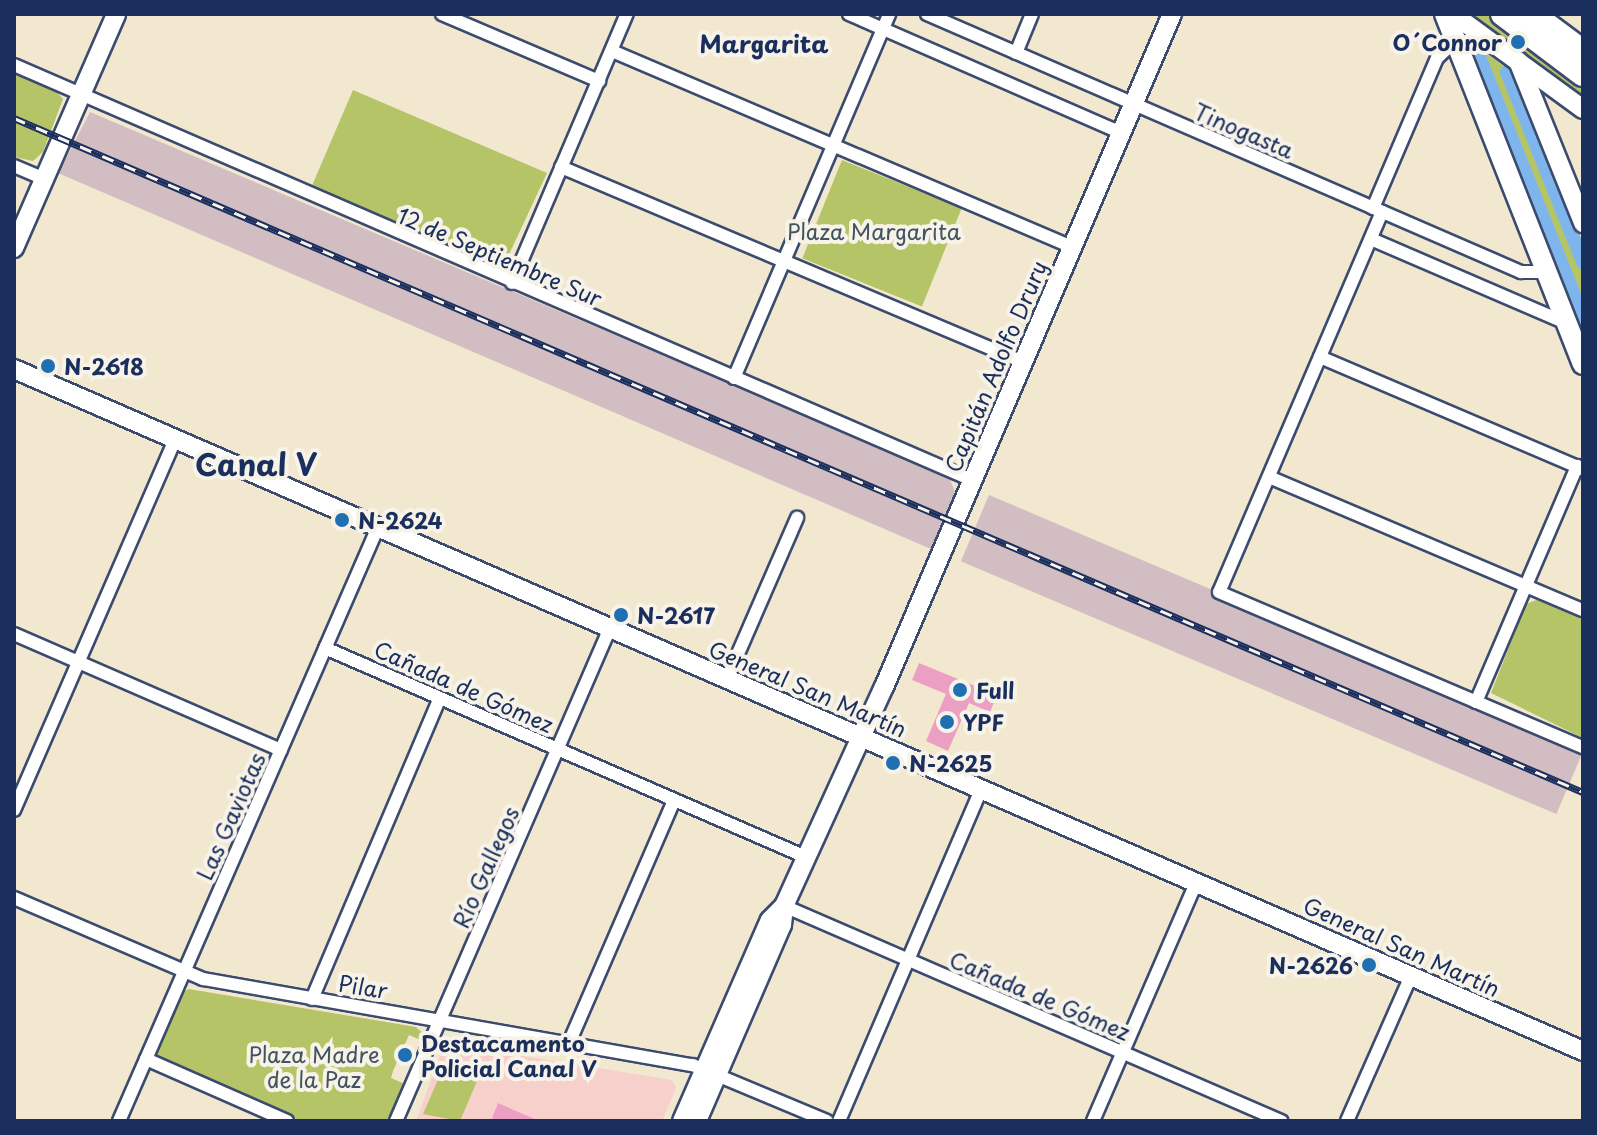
<!DOCTYPE html>
<html>
<head>
<meta charset="utf-8">
<style>
  body { margin:0 }
  #map { position:relative; width:1597px; height:1135px; overflow:hidden; background:#f2e7cf; font-family:"Playpen Sans",sans-serif }
  div>[style] { position:absolute }
  .built>* { inset:0; background:#f7d0cb }
  .industrial>* { inset:0; background:#d2bec2; transform-origin:0 0 }
  .green>* { inset:0; background:#b5c467; transform-origin:0 0 }
  .canal>* { height:14px; margin:-7px; padding:0 7px; transform-origin:7px; border-radius:7px; background:#7eb5ed }
  .building>* { inset:0; background:#eb9fc3 }
  .roads { filter:drop-shadow(2px 0 #3b4b6f) drop-shadow(-2px 0 #3b4b6f) drop-shadow(0 2px #3b4b6f) drop-shadow(0 -2px #3b4b6f) }
  .street>* { height:12px; margin:-6px; padding:0 6px; transform-origin:6px; border-radius:6px; background:#fff }
  .secondary>* { height:18px; margin:-9px; padding:0 9px; transform-origin:9px; border-radius:9px; background:#fff }
  .primary>* { height:20px; margin:-10px; padding:0 10px; transform-origin:10px; border-radius:10px; background:#fff }
  .highway>* { height:24px; margin:-12px; padding:0 12px; transform-origin:12px; border-radius:12px; background:#fff }
  .rail>* { height:7px; margin-top:-3.5px; transform-origin:0; background:repeating-linear-gradient(90deg,#f7f3e8 0 12px,#1b2f5e 0 24px); box-sizing:border-box; border-block:2px solid #1b2f5e }
  .dots>* { width:22px; height:22px; translate:-50% -50%; box-sizing:border-box; border:4px solid #f7f3e8; border-radius:50% }
  span { translate:-50% -50%; white-space:nowrap; text-align:center; line-height:1.15; -webkit-text-stroke:8px #f7f3e8; paint-order:stroke }
  .poi-label { font-size:22px; color:#1b2f5e; font-weight:700 }
  .right { translate:-100% -50%; text-align:right }
  .left { translate:0 -50%; text-align:left }
  .street-label { font-size:22px; color:#1b2f5e }
  .park-label { font-size:22px; color:#425460 }
  .neighbourhood-label { font-size:24px; color:#1b2f5e; font-weight:700 }
  .district-label { font-size:30px; color:#1b2f5e; font-weight:700 }
  .frame { position:absolute; inset:0; border:16px solid #1b2f5e; pointer-events:none }
</style>
</head>
<body>
<div id="map">
  <div class="built">
    <div style="clip-path:polygon(455px 1045px,672px 1080px,676px 1088px,662px 1121px,416px 1121px,442px 1050px)"></div>
  </div>
  <div class="industrial">
    <div style="clip-path:polygon(90px 112px,949px 477px,955px 492px,931px 549px,58px 173px)"></div>
    <div style="left:989px;top:495px;width:647px;height:72px;rotate:23deg"></div>
  </div>
  <div class="green">
    <div style="clip-path:polygon(1463px 14px,1486px 14px,1583px 88px,1583px 102px)"></div>
    <div style="clip-path:polygon(1476px 46px,1516px 75px,1583px 244px,1583px 347px,1469px 52px)"></div>
    <div style="clip-path:polygon(14px 71px,53px 88px,63px 99px,43px 152px,33px 161px,14px 157px)"></div>
    <div style="clip-path:polygon(353px 90px,547px 173px,506px 261px,487px 263px,311px 188px)"></div>
    <div style="left:842px;top:160px;width:129px;height:106px;rotate:22deg"></div>
    <div style="clip-path:polygon(1539px 599px,1583px 618px,1583px 738px,1491px 693px,1526px 604px)"></div>
    <div style="clip-path:polygon(189px 989px,416px 1027px,425px 1035px,423px 1041px,409px 1035px,393px 1071px,391px 1078px,405px 1084px,390px 1121px,301px 1121px,158px 1058px,156px 1049px,180px 993px)"></div>
    <div style="clip-path:polygon(447px 1059px,480px 1074px,460px 1121px,423px 1114px)"></div>
  </div>
  <div class="canal">
    <div style="left:1478px;top:54px;width:284px;rotate:68.3deg"></div>
    <div style="left:1507px;top:72px;width:205px;rotate:68.2deg"></div>
  </div>
  <div class="building">
    <div style="clip-path:polygon(919px 663px,997px 695px,990px 712px,969px 703px,948px 751px,926px 741px,946px 694px,912px 680px)"></div>
    <div style="clip-path:polygon(498px 1103px,539px 1121px,491px 1121px)"></div>
  </div>
  <div class="roads">
    <div class="street">
      <div style="left:442px;top:14px;width:171px;rotate:23.1deg"></div>
      <div style="left:849px;top:14px;width:297px;rotate:23.6deg"></div>
      <div style="left:927px;top:14px;width:648px;rotate:23.48deg"></div>
      <div style="left:1521px;top:272px;width:26px"></div>
      <div style="left:612px;top:51px;width:500px;rotate:23.08deg"></div>
      <div style="left:1016px;top:53px;width:42px;rotate:-67.7deg"></div>
      <div style="left:14px;top:65px;width:1044px;rotate:23.42deg"></div>
      <div style="left:14px;top:166px;width:33px;rotate:23deg"></div>
      <div style="left:561px;top:167px;width:501px;rotate:22.88deg"></div>
      <div style="left:1373px;top:208px;width:163px;rotate:-66.9deg"></div>
      <div style="left:1437px;top:58px;width:18px;rotate:-43deg"></div>
      <div style="left:1450px;top:46px;width:34px;rotate:-17deg"></div>
      <div style="left:1382px;top:212px;width:413px;rotate:113.2deg"></div>
      <div style="left:1219px;top:592px;width:396px;rotate:23.1deg"></div>
      <div style="left:1371px;top:239px;width:212px;rotate:23.3deg"></div>
      <div style="left:512px;top:283px;width:293px;rotate:-66.9deg"></div>
      <div style="left:1320px;top:357px;width:286px;rotate:23.1deg"></div>
      <div style="left:734px;top:378px;width:396px;rotate:-66.9deg"></div>
      <div style="left:1269px;top:477px;width:341px;rotate:23deg"></div>
      <div style="left:14px;top:634px;width:291px;rotate:23.5deg"></div>
      <div style="left:325px;top:648px;width:524px;rotate:23.49deg"></div>
      <div style="left:727px;top:679px;width:176px;rotate:-66.5deg"></div>
      <div style="left:1476px;top:702px;width:257px;rotate:-66.8deg"></div>
      <div style="left:14px;top:810px;width:404px;rotate:-66.5deg"></div>
      <div style="left:14px;top:898px;width:206px;rotate:23.2deg"></div>
      <div style="left:203px;top:979px;width:497px;rotate:10deg"></div>
      <div style="left:693px;top:1065px;width:145px;rotate:22.7deg"></div>
      <div style="left:784px;top:906px;width:542px;rotate:23.39deg"></div>
      <div style="left:312px;top:999px;width:327px;rotate:-67deg"></div>
      <div style="left:569px;top:1043px;width:265px;rotate:-66.6deg"></div>
      <div style="left:146px;top:1059px;width:154px;rotate:23.7deg"></div>
      <div style="left:119px;top:1121px;width:648px;rotate:-66.44deg"></div>
      <div style="left:396px;top:1121px;width:537px;rotate:-66.54deg"></div>
      <div style="left:839px;top:1121px;width:361px;rotate:-66.8deg"></div>
      <div style="left:1093px;top:1121px;width:259px;rotate:-66.6deg"></div>
      <div style="left:1347px;top:1121px;width:158px;rotate:-66.2deg"></div>
    </div>
    <div class="secondary">
      <div style="left:1453px;top:14px;width:161px;rotate:36.2deg"></div>
      <div style="left:1518px;top:61px;width:175px;rotate:68.1deg"></div>
      <div style="left:14px;top:248px;width:255px;rotate:-66.4deg"></div>
      <div style="left:14px;top:369px;width:1711px;rotate:23.49deg"></div>
      <div style="left:682px;top:1121px;width:219px;rotate:-66.4deg"></div>
      <div style="left:770px;top:920px;width:20px;rotate:-45deg"></div>
      <div style="left:697px;top:1121px;width:214px;rotate:-66.6deg"></div>
      <div style="left:782px;top:925px;width:19px;rotate:-84deg"></div>
      <div style="left:784px;top:906px;width:241px;rotate:-65.5deg"></div>
      <div style="left:884px;top:687px;width:732px;rotate:-66.83deg"></div>
    </div>
    <div class="primary">
      <div style="left:1445px;top:14px;width:376px;rotate:68.5deg"></div>
    </div>
    <div class="highway">
      <div style="left:1503px;top:14px;width:100px;rotate:36.9deg"></div>
      <div style="left:1532px;top:14px;width:64px;rotate:36.7deg"></div>
    </div>
  </div>
  <div class="rail">
    <div style="left:14px;top:118px;width:1708px;rotate:23.25deg"></div>
  </div>
  <div class="dots">
    <div style="left:1518px;top:42px;background:#1f6fb2"></div>
    <div style="left:48px;top:366px;background:#1f6fb2"></div>
    <div style="left:342px;top:520px;background:#1f6fb2"></div>
    <div style="left:621px;top:615px;background:#1f6fb2"></div>
    <div style="left:960px;top:690px;background:#1f6fb2"></div>
    <div style="left:947px;top:722px;background:#1f6fb2"></div>
    <div style="left:893px;top:763px;background:#1f6fb2"></div>
    <div style="left:1369px;top:965px;background:#1f6fb2"></div>
    <div style="left:405px;top:1055px;background:#1f6fb2"></div>
  </div>
  <div class="poi-label">
    <span class="right" style="left:1502px;top:42px">O´Connor</span>
    <span class="left" style="left:64px;top:366px">N-2618</span>
    <span class="left" style="left:358px;top:520px">N-2624</span>
    <span class="left" style="left:637px;top:615px">N-2617</span>
    <span class="left" style="left:976px;top:690px">Full</span>
    <span class="left" style="left:963px;top:722px">YPF</span>
    <span class="left" style="left:909px;top:763px">N-2625</span>
    <span class="right" style="left:1353px;top:965px">N-2626</span>
    <span class="left" style="left:421px;top:1055px">Destacamento<br>Policial Canal V</span>
  </div>
  <div class="street-label">
    <span style="left:1244px;top:130px;rotate:23deg">Tinogasta</span>
    <span style="left:500px;top:256px;rotate:23deg">12 de Septiembre Sur</span>
    <span style="left:995px;top:366px;rotate:-67deg">Capitán Adolfo Drury</span>
    <span style="left:464px;top:686px;rotate:24deg">Cañada de Gómez</span>
    <span style="left:808px;top:688px;rotate:23deg">General San Martín</span>
    <span style="left:230px;top:816px;rotate:-66deg">Las Gaviotas</span>
    <span style="left:485px;top:867px;rotate:-66deg">Río Gallegos</span>
    <span style="left:1402px;top:946px;rotate:24deg">General San Martín</span>
    <span style="left:363px;top:986px;rotate:9deg">Pilar</span>
    <span style="left:1040px;top:995px;rotate:23deg">Cañada de Gómez</span>
  </div>
  <div class="park-label">
    <span style="left:874px;top:231px">Plaza Margarita</span>
    <span style="left:314px;top:1066px">Plaza Madre<br>de la Paz</span>
  </div>
  <div class="neighbourhood-label">
    <span style="left:764px;top:44px">Margarita</span>
  </div>
  <div class="district-label">
    <span style="left:256px;top:464px">Canal V</span>
  </div>
  <div class="frame"></div>
</div>
</body>
</html>
